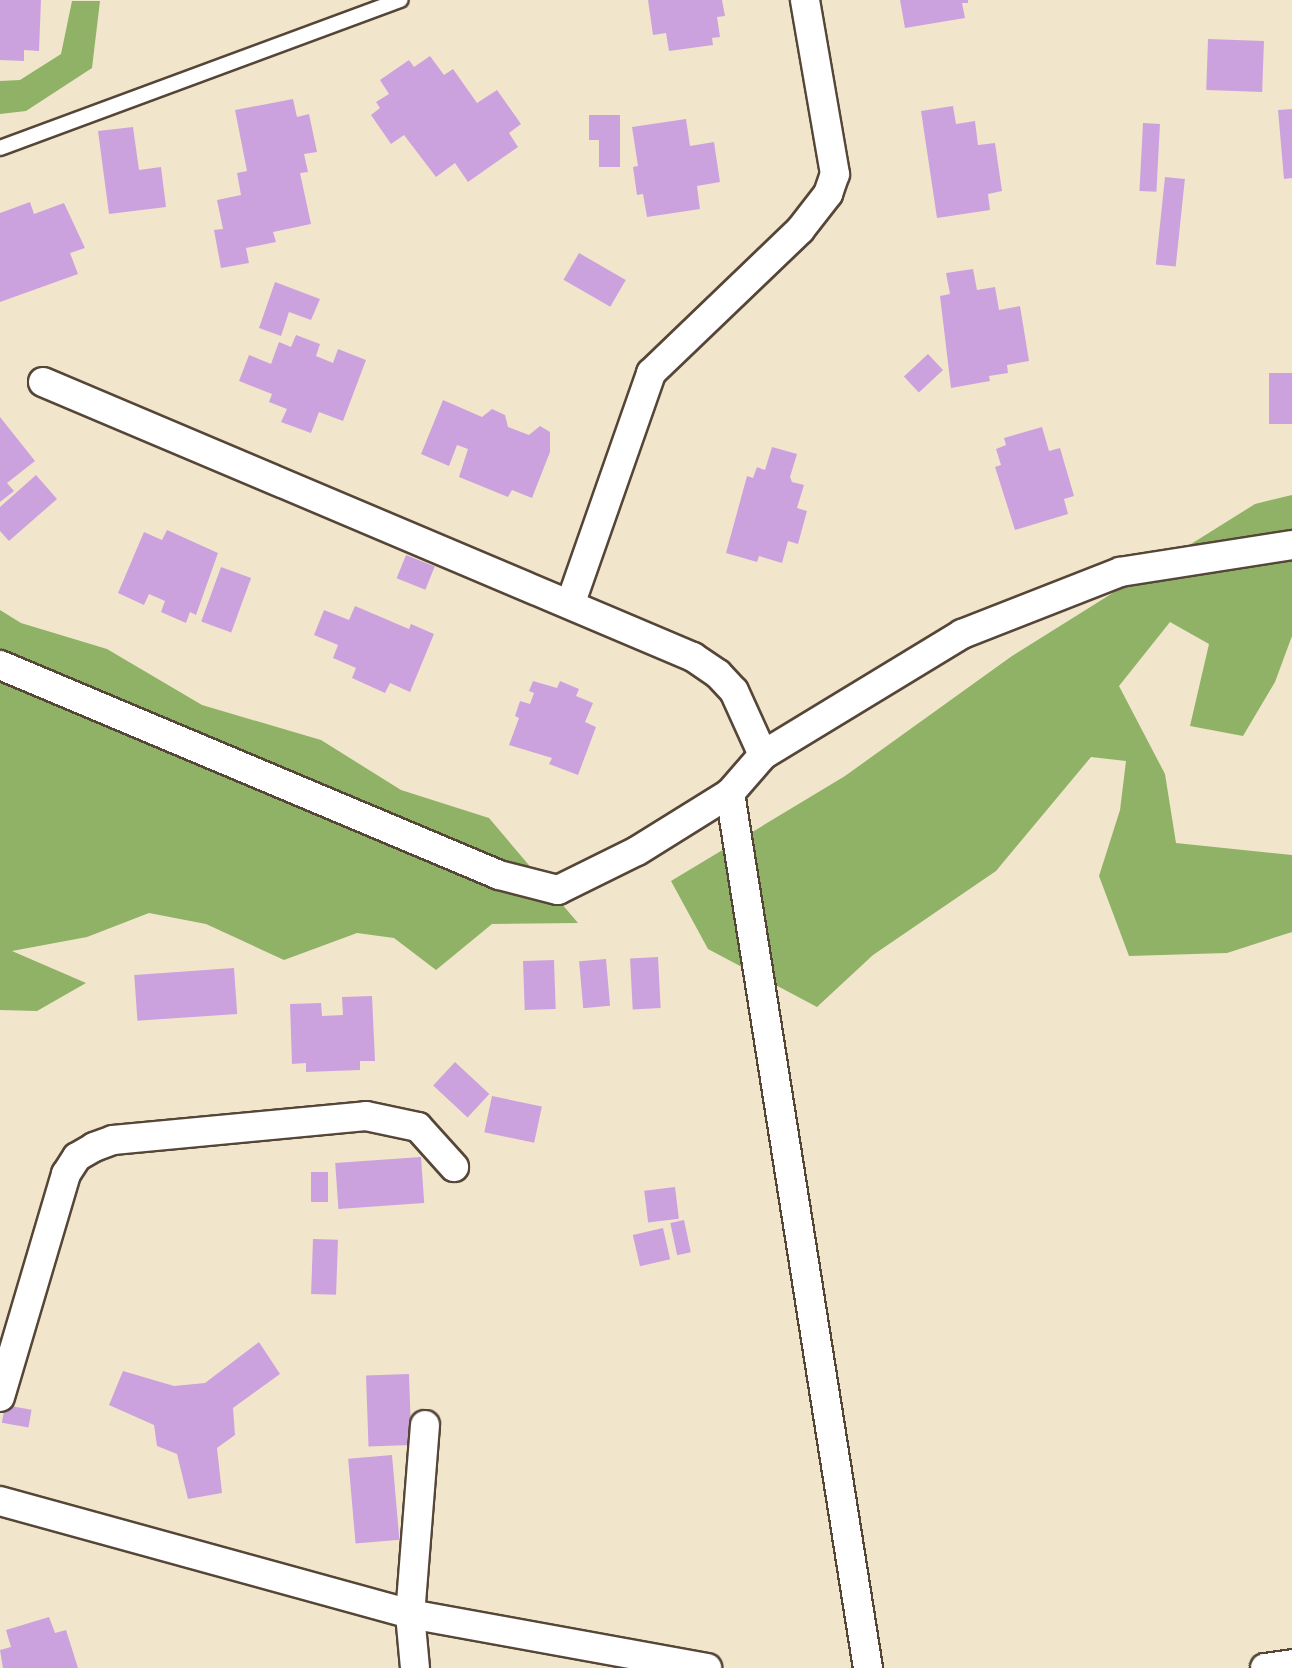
<!DOCTYPE html>
<html>
<head>
<meta charset="utf-8">
<style>
  body { margin:0 }
  #map { position:relative; width:1292px; height:1668px; overflow:hidden; background:#f1e6cc; font-family:"IM FELL Great Primer",serif }
  div>[style] { position:absolute }
  .forest>* { inset:0; background:#90b266 }
  .building>* { inset:0; background:#cca2de; transform-origin:0 0 }
  .roads { filter:drop-shadow(2px 0 #564638) drop-shadow(-2px 0 #564638) drop-shadow(0 2px #564638) drop-shadow(0 -2px #564638) }
  .lane>* { height:14px; margin:-7px; padding:0 7px; transform-origin:7px; border-radius:7px; background:#fff }
  .street>* { height:28px; margin:-14px; padding:0 14px; transform-origin:14px; border-radius:14px; background:#fff }
  span { translate:-50% -50%; white-space:nowrap; text-align:center; line-height:1.15; -webkit-text-stroke:6px #fdfcf7; paint-order:stroke }
</style>
</head>
<body>
<div id="map">
  <div class="forest">
    <div style="clip-path:polygon(72px 1px,100px 1px,92px 68px,26px 111px,0 114px,0 81px,20px 80px,61px 54px)"></div>
    <div style="clip-path:polygon(1292px 495px,1292px 636px,1275px 682px,1243px 736px,1190px 726px,1209px 644px,1170px 622px,1119px 686px,1165px 774px,1176px 843px,1292px 855px,1292px 932px,1227px 953px,1129px 956px,1099px 876px,1120px 810px,1126px 761px,1091px 757px,996px 871px,873px 955px,817px 1007px,708px 949px,671px 881px,845px 776px,1012px 656px,1255px 504px)"></div>
    <div style="clip-path:polygon(0 610px,21px 623px,107px 649px,202px 705px,321px 740px,401px 790px,489px 818px,578px 923px,492px 924px,436px 970px,394px 938px,357px 933px,284px 960px,206px 924px,149px 913px,87px 937px,12px 951px,86px 983px,37px 1011px,0 1010px)"></div>
  </div>
  <div class="building">
    <div style="clip-path:polygon(0 0,41px 0,39px 51px,24px 50px,24px 61px,0 60px)"></div>
    <div style="clip-path:polygon(648px 0,722px 0,725px 16px,717px 17px,720px 37px,712px 38px,713px 45px,669px 51px,666px 33px,653px 35px)"></div>
    <div style="clip-path:polygon(900px 0,968px 0,968px 3px,962px 3px,965px 18px,905px 28px)"></div>
    <div style="left:1208px;top:39px;width:56px;height:51px;rotate:2deg"></div>
    <div style="clip-path:polygon(430px 56px,444px 75px,453px 69px,477px 103px,497px 90px,521px 124px,509px 133px,518px 147px,468px 182px,455px 163px,436px 177px,404px 135px,391px 144px,371px 115px,380px 108px,376px 102px,389px 94px,380px 80px,409px 60px,414px 67px)"></div>
    <div style="clip-path:polygon(293px 99px,297px 117px,309px 114px,317px 152px,304px 154px,308px 172px,300px 173px,311px 224px,273px 232px,276px 242px,246px 248px,249px 263px,221px 268px,214px 230px,223px 229px,217px 200px,241px 195px,237px 173px,247px 171px,235px 110px)"></div>
    <div style="clip-path:polygon(953px 106px,956px 124px,975px 121px,978px 145px,995px 143px,1002px 191px,988px 194px,990px 210px,937px 218px,921px 111px)"></div>
    <div style="clip-path:polygon(1292px 109px,1292px 178px,1284px 179px,1278px 110px)"></div>
    <div style="clip-path:polygon(589px 115px,620px 115px,620px 167px,599px 167px,599px 140px,589px 140px)"></div>
    <div style="clip-path:polygon(686px 119px,690px 146px,714px 142px,720px 182px,697px 186px,700px 209px,647px 217px,643px 194px,637px 195px,633px 167px,638px 166px,632px 127px)"></div>
    <div style="left:1143px;top:123px;width:17px;height:68px;rotate:3deg"></div>
    <div style="clip-path:polygon(133px 127px,139px 170px,161px 167px,166px 207px,109px 214px,98px 131px)"></div>
    <div style="left:1165px;top:177px;width:20px;height:88px;rotate:6deg"></div>
    <div style="clip-path:polygon(30px 202px,34px 214px,64px 203px,85px 248px,70px 253px,78px 274px,0 302px,0 213px)"></div>
    <div style="left:579px;top:253px;width:54px;height:31px;rotate:30deg"></div>
    <div style="clip-path:polygon(973px 269px,977px 290px,995px 287px,999px 310px,1020px 306px,1029px 361px,1007px 365px,1008px 373px,989px 376px,990px 381px,951px 388px,940px 296px,950px 294px,946px 273px)"></div>
    <div style="clip-path:polygon(275px 282px,320px 299px,311px 320px,289px 312px,281px 336px,259px 328px)"></div>
    <div style="clip-path:polygon(296px 335px,320px 344px,316px 356px,333px 363px,338px 349px,366px 360px,343px 421px,319px 412px,311px 433px,281px 422px,287px 409px,269px 402px,272px 394px,239px 381px,249px 355px,271px 364px,279px 342px,291px 347px)"></div>
    <div style="left:928px;top:354px;width:22px;height:33px;rotate:47deg"></div>
    <div style="left:1269px;top:373px;width:23px;height:51px"></div>
    <div style="clip-path:polygon(443px 400px,482px 417px,492px 409px,505px 415px,508px 427px,529px 435px,540px 426px,550px 432px,550px 452px,532px 498px,512px 490px,508px 497px,459px 477px,468px 449px,457px 445px,449px 466px,421px 454px)"></div>
    <div style="clip-path:polygon(0 417px,35px 461px,7px 483px,14px 491px,0 502px)"></div>
    <div style="clip-path:polygon(1042px 427px,1049px 451px,1060px 448px,1074px 496px,1064px 499px,1068px 514px,1015px 530px,995px 467px,1001px 465px,996px 449px,1006px 445px,1004px 438px)"></div>
    <div style="clip-path:polygon(772px 447px,797px 454px,790px 477px,792px 482px,804px 485px,797px 508px,807px 511px,798px 544px,788px 541px,782px 563px,759px 556px,757px 562px,726px 553px,747px 476px,753px 478px,757px 467px,765px 470px)"></div>
    <div style="clip-path:polygon(36px 475px,57px 499px,9px 541px,0 531px,0 507px)"></div>
    <div style="clip-path:polygon(167px 530px,218px 553px,196px 615px,190px 612px,186px 623px,161px 612px,165px 601px,149px 594px,144px 605px,118px 593px,144px 532px,162px 540px)"></div>
    <div style="left:406px;top:555px;width:31px;height:25px;rotate:22deg"></div>
    <div style="left:221px;top:567px;width:32px;height:58px;rotate:20deg"></div>
    <div style="clip-path:polygon(355px 606px,409px 629px,411px 624px,434px 634px,410px 692px,390px 683px,385px 693px,352px 678px,356px 668px,333px 658px,338px 645px,314px 635px,324px 610px,349px 620px)"></div>
    <div style="clip-path:polygon(533px 681px,557px 688px,560px 681px,579px 689px,576px 696px,593px 703px,585px 722px,596px 727px,578px 775px,549px 764px,552px 758px,509px 745px,519px 718px,515px 716px,520px 701px,530px 704px,534px 693px,529px 691px)"></div>
    <div style="left:658px;top:957px;width:51px;height:28px;rotate:87deg"></div>
    <div style="left:606px;top:959px;width:47px;height:27px;rotate:85deg"></div>
    <div style="left:554px;top:960px;width:49px;height:31px;rotate:88deg"></div>
    <div style="left:234px;top:968px;width:46px;height:100px;rotate:86deg"></div>
    <div style="clip-path:polygon(372px 996px,375px 1061px,360px 1061px,360px 1070px,306px 1072px,306px 1063px,292px 1064px,290px 1004px,321px 1003px,322px 1016px,343px 1015px,342px 997px)"></div>
    <div style="left:455px;top:1062px;width:47px;height:32px;rotate:43deg"></div>
    <div style="left:492px;top:1096px;width:51px;height:37px;rotate:12deg"></div>
    <div style="left:421px;top:1157px;width:46px;height:86px;rotate:86deg"></div>
    <div style="left:311px;top:1172px;width:17px;height:30px"></div>
    <div style="left:675px;top:1187px;width:32px;height:31px;rotate:83deg"></div>
    <div style="left:684px;top:1220px;width:33px;height:14px;rotate:78deg"></div>
    <div style="left:663px;top:1228px;width:32px;height:31px;rotate:77deg"></div>
    <div style="left:313px;top:1239px;width:25px;height:55px;rotate:2deg"></div>
    <div style="clip-path:polygon(259px 1342px,280px 1374px,233px 1408px,235px 1435px,217px 1448px,222px 1493px,188px 1499px,177px 1454px,157px 1446px,154px 1425px,109px 1405px,123px 1371px,174px 1386px,205px 1383px)"></div>
    <div style="left:409px;top:1374px;width:71px;height:43px;rotate:88deg"></div>
    <div style="left:5px;top:1405px;width:27px;height:18px;rotate:10deg"></div>
    <div style="left:392px;top:1455px;width:85px;height:44px;rotate:85deg"></div>
    <div style="clip-path:polygon(49px 1617px,55px 1633px,66px 1630px,78px 1668px,3px 1668px,0 1650px,11px 1647px,6px 1630px)"></div>
  </div>
  <div class="roads">
    <div class="lane">
      <div style="left:0;top:148px;width:427px;rotate:-20.3deg"></div>
    </div>
    <div class="street">
      <div style="left:43px;top:382px;width:706px;rotate:22.93deg"></div>
      <div style="left:693px;top:657px;width:30px;rotate:34deg"></div>
      <div style="left:718px;top:674px;width:23px;rotate:47deg"></div>
      <div style="left:734px;top:691px;width:70px;rotate:65.6deg"></div>
      <div style="left:571px;top:602px;width:243px;rotate:-70.7deg"></div>
      <div style="left:651px;top:373px;width:207px;rotate:-43.8deg"></div>
      <div style="left:800px;top:230px;width:46px;rotate:-52.1deg"></div>
      <div style="left:828px;top:194px;width:21px;rotate:-71deg"></div>
      <div style="left:835px;top:174px;width:177px;rotate:-99.8deg"></div>
      <div style="left:0;top:665px;width:541px;rotate:22.82deg"></div>
      <div style="left:499px;top:875px;width:61px;rotate:14.3deg"></div>
      <div style="left:558px;top:890px;width:88px;rotate:-26.3deg"></div>
      <div style="left:637px;top:851px;width:110px;rotate:-31.9deg"></div>
      <div style="left:730px;top:793px;width:50px;rotate:-49deg"></div>
      <div style="left:763px;top:755px;width:233px;rotate:-31.3deg"></div>
      <div style="left:962px;top:634px;width:170px;rotate:-21.4deg"></div>
      <div style="left:1120px;top:572px;width:174px;rotate:-8.9deg"></div>
      <div style="left:730px;top:793px;width:886px;rotate:81.04deg"></div>
      <div style="left:0;top:1397px;width:233px;rotate:-73.5deg"></div>
      <div style="left:66px;top:1174px;width:20px;rotate:-57deg"></div>
      <div style="left:77px;top:1157px;width:20px;rotate:-30deg"></div>
      <div style="left:94px;top:1147px;width:20px;rotate:-20deg"></div>
      <div style="left:113px;top:1140px;width:254px;rotate:-5.4deg"></div>
      <div style="left:366px;top:1116px;width:53px;rotate:11.9deg"></div>
      <div style="left:418px;top:1127px;width:54px;rotate:48deg"></div>
      <div style="left:425px;top:1425px;width:190px;rotate:94.5deg"></div>
      <div style="left:410px;top:1614px;width:302px;rotate:10.3deg"></div>
      <div style="left:0;top:1501px;width:425px;rotate:15.4deg"></div>
      <div style="left:410px;top:1614px;width:54px;rotate:84.7deg"></div>
      <div style="left:1265px;top:1668px;width:27px;rotate:-8deg"></div>
    </div>
  </div>
</div>
</body>
</html>
